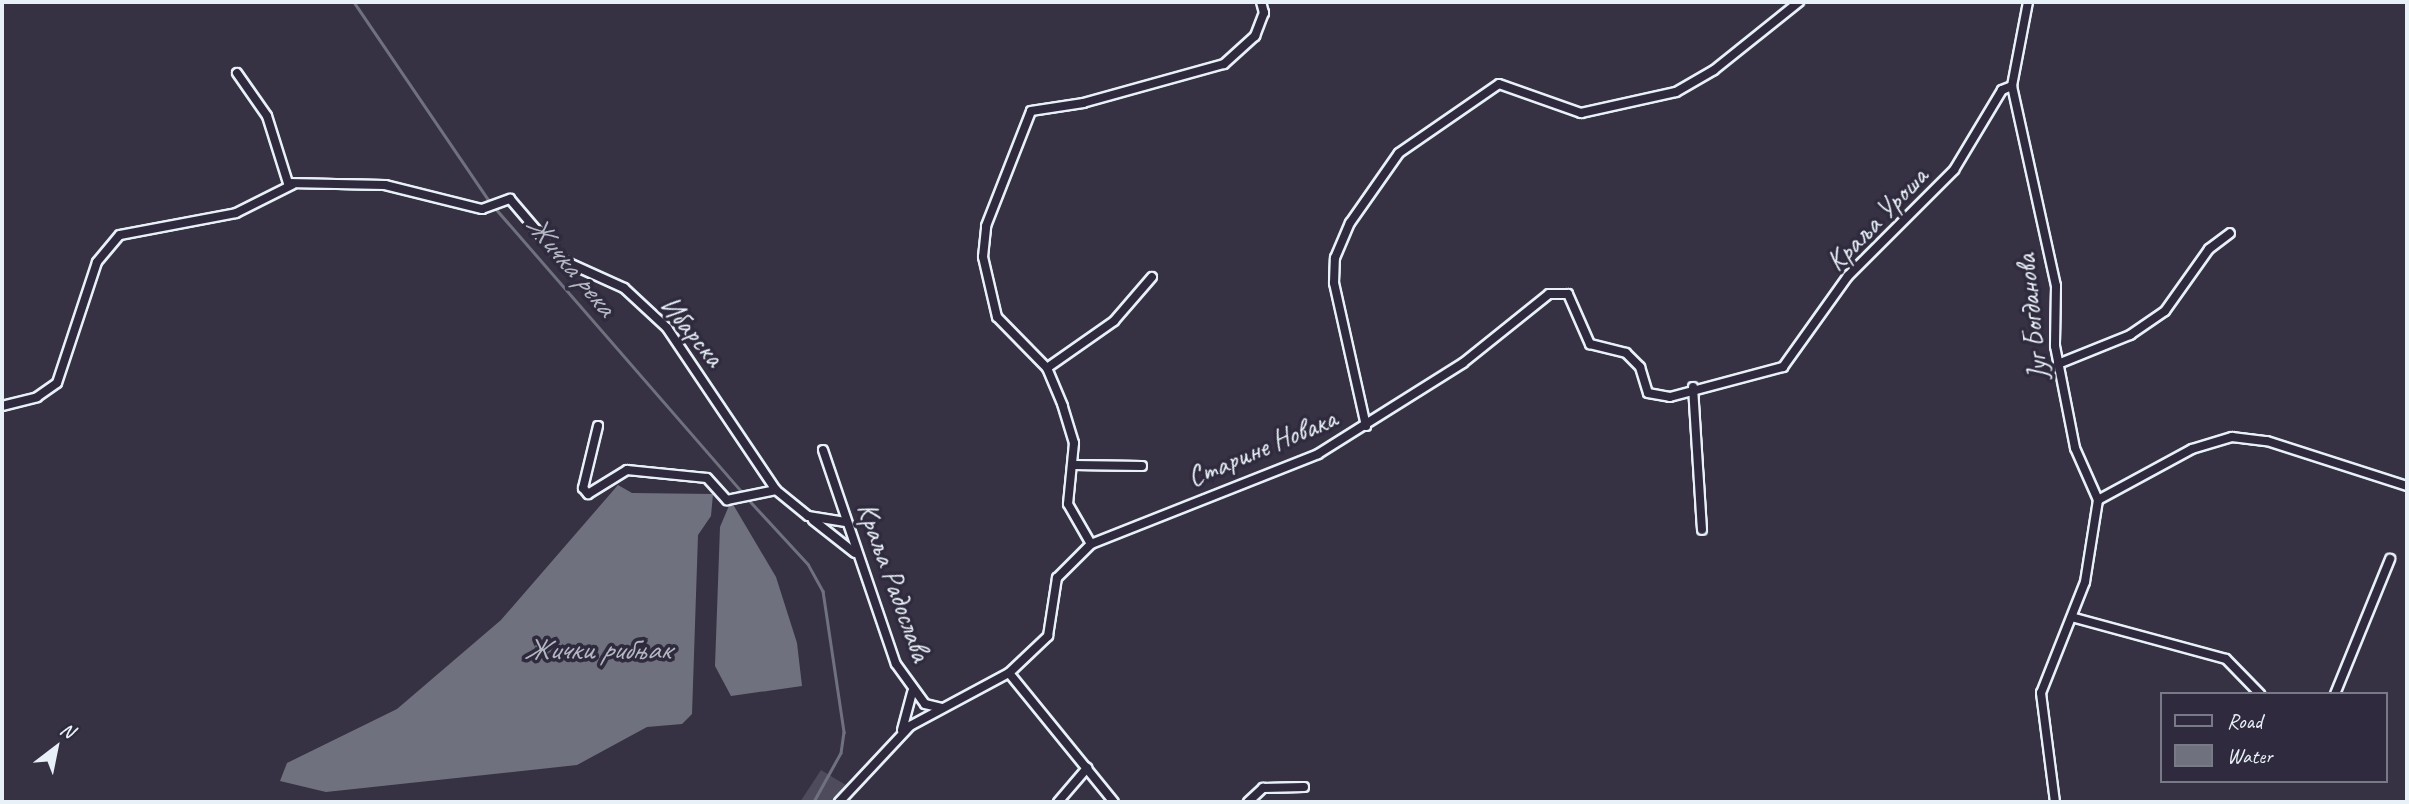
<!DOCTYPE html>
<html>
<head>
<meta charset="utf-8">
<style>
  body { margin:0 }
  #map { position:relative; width:2409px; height:804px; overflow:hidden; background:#363244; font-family:Caveat,sans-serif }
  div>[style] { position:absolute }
  .green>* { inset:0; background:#4d4b5c }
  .water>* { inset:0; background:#70717f }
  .stream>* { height:2.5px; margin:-1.25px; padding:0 1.25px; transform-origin:1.25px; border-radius:1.25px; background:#70717f }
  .roads { filter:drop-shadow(2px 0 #e8f1f8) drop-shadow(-2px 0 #e8f1f8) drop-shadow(0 2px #e8f1f8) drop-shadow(0 -2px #e8f1f8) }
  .minor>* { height:8px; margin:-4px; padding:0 4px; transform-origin:4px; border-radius:4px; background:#2f2a3d }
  span { translate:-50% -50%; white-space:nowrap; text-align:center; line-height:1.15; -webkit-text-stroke:7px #2f2a3d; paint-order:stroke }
  .street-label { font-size:28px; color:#e8f1f8 }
  .water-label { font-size:30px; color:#b2b7c2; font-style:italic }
  .frame { position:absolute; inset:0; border:4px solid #e8f1f8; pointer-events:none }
  .legend { position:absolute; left:2160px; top:692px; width:228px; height:91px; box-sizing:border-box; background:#2f2a3d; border:2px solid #797a88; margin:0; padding:9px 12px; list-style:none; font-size:21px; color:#e8f1f8 }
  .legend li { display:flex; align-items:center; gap:14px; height:35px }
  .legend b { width:35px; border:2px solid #797a88 }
  .north { position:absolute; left:21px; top:713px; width:70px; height:70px; -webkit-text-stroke:5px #2f2a3d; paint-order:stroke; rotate:32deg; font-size:19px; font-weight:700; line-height:28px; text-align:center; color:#e8f1f8 }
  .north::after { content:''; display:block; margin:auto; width:24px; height:32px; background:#e8f1f8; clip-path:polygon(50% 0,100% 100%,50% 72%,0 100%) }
</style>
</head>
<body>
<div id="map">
  <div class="green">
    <div style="clip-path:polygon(821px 770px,849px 787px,839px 802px,800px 802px)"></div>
  </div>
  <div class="water">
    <div style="clip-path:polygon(618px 485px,632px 493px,713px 494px,711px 516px,698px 535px,692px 714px,682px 724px,647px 727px,577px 765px,326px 792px,280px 781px,287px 763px,397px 709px,501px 620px)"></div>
    <div style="clip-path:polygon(731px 501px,776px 577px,797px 643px,802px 686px,731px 696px,715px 666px,720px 527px)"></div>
  </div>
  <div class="stream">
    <div style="left:354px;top:2px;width:242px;rotate:55.8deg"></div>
    <div style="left:490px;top:202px;width:387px;rotate:49deg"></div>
    <div style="left:748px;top:499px;width:88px;rotate:47.3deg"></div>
    <div style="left:808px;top:564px;width:31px;rotate:61deg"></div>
    <div style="left:823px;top:591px;width:143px;rotate:81.5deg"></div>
    <div style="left:844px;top:732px;width:21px;rotate:98deg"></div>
    <div style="left:841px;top:753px;width:56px;rotate:118.9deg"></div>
  </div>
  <div class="roads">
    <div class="minor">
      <div style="left:2028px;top:2px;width:86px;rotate:100.8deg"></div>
      <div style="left:2012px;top:86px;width:205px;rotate:77.6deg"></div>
      <div style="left:2056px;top:286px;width:60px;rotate:91deg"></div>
      <div style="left:2055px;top:346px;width:104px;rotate:78.9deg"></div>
      <div style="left:2075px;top:448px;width:57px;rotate:66.1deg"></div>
      <div style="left:2098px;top:500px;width:83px;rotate:99deg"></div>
      <div style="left:2085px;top:582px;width:119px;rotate:111.6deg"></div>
      <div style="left:2041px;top:693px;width:110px;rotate:82.7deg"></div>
      <div style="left:237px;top:73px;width:52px;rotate:55.1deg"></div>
      <div style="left:267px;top:116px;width:70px;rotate:72.6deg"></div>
      <div style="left:288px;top:183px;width:97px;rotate:1.2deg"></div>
      <div style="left:385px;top:185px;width:100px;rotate:13.9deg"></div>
      <div style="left:482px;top:209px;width:30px;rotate:-20deg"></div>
      <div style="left:510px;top:199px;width:80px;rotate:49.6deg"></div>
      <div style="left:562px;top:260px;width:68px;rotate:24.3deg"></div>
      <div style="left:624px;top:288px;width:59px;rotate:42.9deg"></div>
      <div style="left:667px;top:328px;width:195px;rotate:56.1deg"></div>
      <div style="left:776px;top:490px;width:41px;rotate:39.1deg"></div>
      <div style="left:808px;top:516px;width:38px;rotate:9deg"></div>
      <div style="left:2058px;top:364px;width:78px;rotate:-21.9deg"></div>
      <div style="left:2130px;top:335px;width:42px;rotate:-34.4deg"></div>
      <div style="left:2165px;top:311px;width:76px;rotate:-54.6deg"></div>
      <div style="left:2209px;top:249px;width:26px;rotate:-37deg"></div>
      <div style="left:1047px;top:368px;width:82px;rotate:-35deg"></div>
      <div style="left:1114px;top:321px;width:58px;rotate:-49.2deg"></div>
      <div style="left:1693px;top:387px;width:143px;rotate:86.4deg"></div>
      <div style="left:2px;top:406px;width:36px;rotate:-14deg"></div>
      <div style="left:37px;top:397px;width:24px;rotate:-35deg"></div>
      <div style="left:57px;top:383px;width:127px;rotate:-71.7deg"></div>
      <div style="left:97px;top:262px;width:35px;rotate:-50deg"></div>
      <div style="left:120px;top:235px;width:118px;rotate:-10.7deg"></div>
      <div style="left:236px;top:213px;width:63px;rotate:-26.6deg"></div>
      <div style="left:598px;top:426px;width:64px;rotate:103.6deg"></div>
      <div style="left:583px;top:488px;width:8px;rotate:50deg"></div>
      <div style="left:588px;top:494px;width:46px;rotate:-31.6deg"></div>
      <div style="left:627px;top:470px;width:80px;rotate:5.7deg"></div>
      <div style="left:707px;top:478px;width:30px;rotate:48deg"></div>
      <div style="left:727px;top:500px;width:50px;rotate:-11.5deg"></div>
      <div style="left:1366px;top:426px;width:147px;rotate:-102.6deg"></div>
      <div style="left:1334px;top:283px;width:25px;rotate:-88deg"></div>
      <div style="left:1335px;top:258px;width:38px;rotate:-67deg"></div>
      <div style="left:1350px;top:223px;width:85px;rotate:-55deg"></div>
      <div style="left:1399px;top:153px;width:121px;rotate:-34.6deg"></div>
      <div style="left:1499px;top:84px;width:87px;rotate:19.5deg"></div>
      <div style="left:1581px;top:113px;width:97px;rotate:-12.5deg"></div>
      <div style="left:1676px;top:92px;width:44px;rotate:-30.1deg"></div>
      <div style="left:1714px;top:70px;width:109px;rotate:-38.7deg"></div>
      <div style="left:823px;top:450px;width:226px;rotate:71.2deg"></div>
      <div style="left:896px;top:664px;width:49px;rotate:54.1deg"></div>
      <div style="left:925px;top:704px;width:17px;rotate:13deg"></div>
      <div style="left:1074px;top:465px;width:68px;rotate:0.8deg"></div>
      <div style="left:2098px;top:500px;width:107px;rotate:-28.5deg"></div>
      <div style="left:2192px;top:449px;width:42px;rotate:-16.7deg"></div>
      <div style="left:2232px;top:437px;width:35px;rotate:7deg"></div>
      <div style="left:2267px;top:441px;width:147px;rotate:17.8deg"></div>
      <div style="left:813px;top:520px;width:53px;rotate:38.2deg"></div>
      <div style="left:1091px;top:544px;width:46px;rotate:-119.9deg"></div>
      <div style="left:1068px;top:504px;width:61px;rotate:-84.4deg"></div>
      <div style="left:1074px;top:443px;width:39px;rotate:-107deg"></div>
      <div style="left:1063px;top:406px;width:41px;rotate:-112.8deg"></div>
      <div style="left:1047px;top:368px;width:71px;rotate:-134.4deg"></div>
      <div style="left:997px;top:317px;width:62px;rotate:-103.1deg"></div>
      <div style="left:983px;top:257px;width:31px;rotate:-84deg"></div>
      <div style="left:986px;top:226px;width:123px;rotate:-68.6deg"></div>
      <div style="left:1031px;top:111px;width:53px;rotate:-8.7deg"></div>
      <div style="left:1083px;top:103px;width:146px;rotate:-15.5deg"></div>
      <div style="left:1224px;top:64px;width:42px;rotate:-42.1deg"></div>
      <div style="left:1255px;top:36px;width:25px;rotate:-69deg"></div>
      <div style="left:1264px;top:13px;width:11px;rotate:-105deg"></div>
      <div style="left:2075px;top:618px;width:156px;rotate:15.2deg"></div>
      <div style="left:2226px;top:659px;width:49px;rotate:45.8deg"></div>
      <div style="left:1009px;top:673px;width:166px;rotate:50.9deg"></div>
      <div style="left:2335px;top:694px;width:146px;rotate:-67.8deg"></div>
      <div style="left:902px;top:730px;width:39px;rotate:-75deg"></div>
      <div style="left:839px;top:802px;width:104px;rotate:-46.9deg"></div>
      <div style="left:910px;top:726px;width:112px;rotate:-28.2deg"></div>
      <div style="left:1009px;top:673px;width:54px;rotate:-43.5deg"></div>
      <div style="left:1048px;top:636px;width:59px;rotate:-81.2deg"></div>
      <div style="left:1057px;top:578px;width:48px;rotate:-45deg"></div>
      <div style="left:1091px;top:544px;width:244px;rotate:-21.6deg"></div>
      <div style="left:1318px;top:454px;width:171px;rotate:-32.1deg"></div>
      <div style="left:1463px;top:363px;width:110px;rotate:-38.7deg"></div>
      <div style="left:1549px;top:294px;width:19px"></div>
      <div style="left:1568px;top:294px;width:55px;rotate:66.3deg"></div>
      <div style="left:1590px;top:344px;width:37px;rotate:14deg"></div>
      <div style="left:1626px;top:353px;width:20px;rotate:45deg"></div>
      <div style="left:1640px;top:367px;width:27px;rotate:73deg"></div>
      <div style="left:1648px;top:393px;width:22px;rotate:10deg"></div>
      <div style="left:1670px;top:397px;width:117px;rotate:-14.9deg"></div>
      <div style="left:1783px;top:367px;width:112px;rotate:-54.5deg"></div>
      <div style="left:1848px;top:276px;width:150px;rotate:-45deg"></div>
      <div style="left:1954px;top:170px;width:93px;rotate:-59deg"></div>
      <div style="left:2002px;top:90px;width:11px;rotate:-22deg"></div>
      <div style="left:1058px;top:802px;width:45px;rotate:-49.5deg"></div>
      <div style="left:1248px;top:802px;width:21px;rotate:-43deg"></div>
      <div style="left:1263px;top:788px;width:41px;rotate:-1.4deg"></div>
    </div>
  </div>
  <div class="street-label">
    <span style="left:1877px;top:219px;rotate:-46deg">Краља Уроша</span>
    <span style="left:2032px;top:317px;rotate:-96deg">Југ Богданова</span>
    <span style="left:692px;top:331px;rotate:50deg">Ибарска</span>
    <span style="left:1262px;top:448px;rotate:-23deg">Старине Новака</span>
    <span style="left:894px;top:582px;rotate:70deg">Краља Радослава</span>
  </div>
  <div class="water-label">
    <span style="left:571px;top:265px;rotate:50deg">Жичка река</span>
    <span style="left:597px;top:649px">Жички рибњак</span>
  </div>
  <div class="frame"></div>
  <ul class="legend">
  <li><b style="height:9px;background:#2f2a3d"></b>Road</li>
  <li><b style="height:19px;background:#70717f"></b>Water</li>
  </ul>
  <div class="north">N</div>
</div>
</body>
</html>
